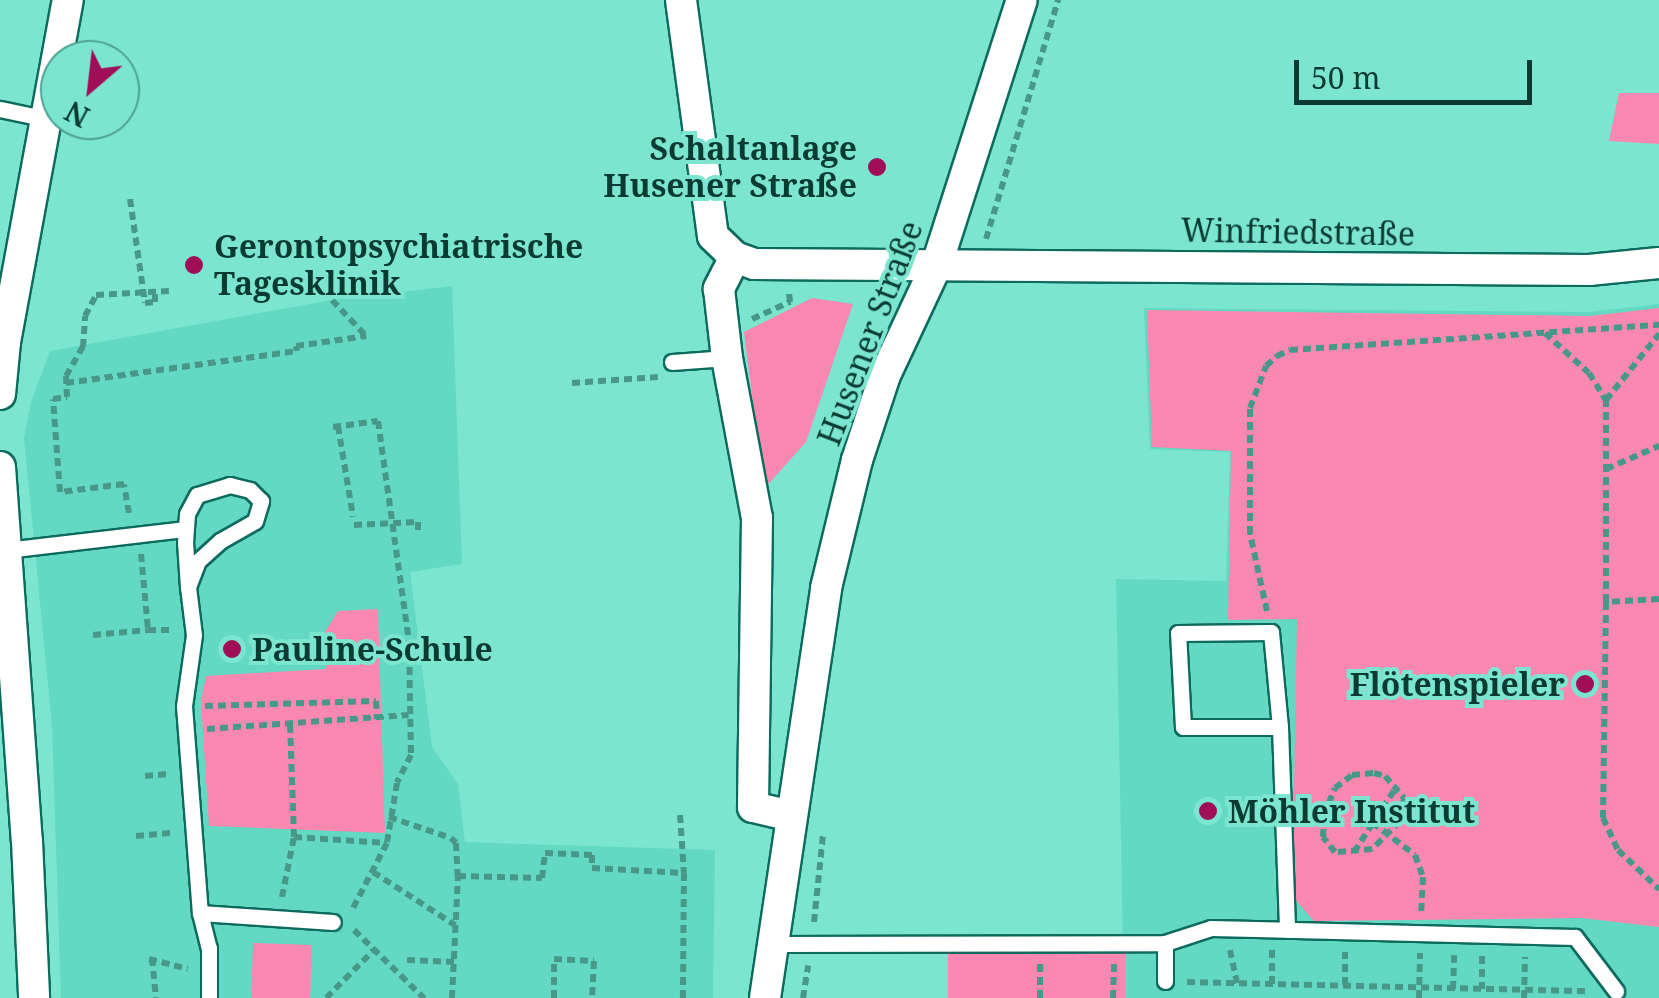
<!DOCTYPE html>
<html>
<head>
<meta charset="utf-8">
<style>
  body { margin:0 }
  #map { position:relative; width:1659px; height:998px; overflow:hidden; background:#7be5d0; font-family:"Noto Serif",serif }
  div>[style] { position:absolute }
  .built>* { inset:0; background:#63d9c3 }
  .green>* { inset:0; background:#fb88b0; transform-origin:0 0 }
  .path>* { height:6px; margin-top:-3px; transform-origin:0; background:repeating-linear-gradient(90deg,#489889 0 8px,transparent 0 13px) }
  .roads { filter:drop-shadow(2px 0 #0d6b5d) drop-shadow(-2px 0 #0d6b5d) drop-shadow(0 2px #0d6b5d) drop-shadow(0 -2px #0d6b5d) }
  .lane>* { height:15px; margin:-7.5px; padding:0 7.5px; transform-origin:7.5px; border-radius:7.5px; background:#fff }
  .street>* { height:30px; margin:-15px; padding:0 15px; transform-origin:15px; border-radius:15px; background:#fff }
  .dots>* { width:28px; height:28px; translate:-50% -50%; box-sizing:border-box; border:5px solid #7be5d0; border-radius:50% }
  span { translate:-50% -50%; white-space:nowrap; text-align:center; line-height:1.15; -webkit-text-stroke:8px #7be5d0; paint-order:stroke }
  .poi-label { font-size:32px; color:#0a3b33; font-weight:700 }
  .right { translate:-100% -50%; text-align:right }
  .left { translate:0 -50%; text-align:left }
  .street-label { font-size:32px; color:#0a3b33 }
  .north { position:absolute; left:40px; top:40px; width:100px; height:100px; box-sizing:border-box; background:#7be5d0; border:2px solid #4ea191; border-radius:50%; rotate:208deg; font-size:28px; font-weight:700; line-height:40px; text-align:center; color:#0a3b33 }
  .north::after { content:''; display:block; margin:auto; width:35px; height:45px; background:#9f0e57; clip-path:polygon(50% 0,100% 100%,50% 72%,0 100%) }
  .scale { position:absolute; left:1294px; top:60px; width:238px; height:45px; box-sizing:border-box; border:5px solid #0a3b33; border-top:0; padding-left:12px; font-size:30px; line-height:35px; white-space:nowrap; color:#0a3b33; -webkit-text-stroke:8px #7be5d0; paint-order:stroke }
</style>
</head>
<body>
<div id="map">
  <div class="built">
    <div style="clip-path:polygon(452px 286px,462px 564px,410px 572px,432px 747px,458px 784px,465px 842px,715px 850px,713px 998px,61px 998px,52px 726px,24px 438px,31px 402px,50px 351px,332px 300px)"></div>
    <div style="clip-path:polygon(1659px 304px,1659px 998px,1124px 998px,1116px 579px,1226px 581px,1230px 452px,1150px 449px,1144px 308px,1590px 312px)"></div>
  </div>
  <div class="green">
    <div style="clip-path:polygon(1619px 93px,1659px 93px,1659px 144px,1609px 141px)"></div>
    <div style="clip-path:polygon(812px 298px,853px 304px,806px 442px,764px 489px,744px 332px)"></div>
    <div style="clip-path:polygon(1659px 308px,1659px 927px,1582px 918px,1314px 921px,1292px 896px,1297px 619px,1228px 620px,1231px 451px,1152px 447px,1147px 310px,1590px 316px)"></div>
    <div style="clip-path:polygon(378px 609px,385px 833px,209px 826px,201px 701px,206px 676px,326px 669px,325px 632px,338px 611px)"></div>
    <div style="left:253px;top:943px;width:59px;height:55px;rotate:2deg"></div>
    <div style="left:948px;top:952px;width:177px;height:46px"></div>
  </div>
  <div class="path">
    <div style="left:130px;top:199px;width:105px;rotate:81.8deg"></div>
    <div style="left:145px;top:303px;width:10px;rotate:-6deg"></div>
    <div style="left:155px;top:302px;width:10px;rotate:-90deg"></div>
    <div style="left:986px;top:239px;width:250px;rotate:-73.2deg"></div>
    <div style="left:332px;top:300px;width:50px;rotate:46.6deg"></div>
    <div style="left:752px;top:319px;width:42px;rotate:-24.1deg"></div>
    <div style="left:790px;top:302px;width:9px;rotate:-96deg"></div>
    <div style="left:1545px;top:333px;width:59px;rotate:42.3deg"></div>
    <div style="left:1589px;top:373px;width:32px;rotate:58deg"></div>
    <div style="left:66px;top:383px;width:233px;rotate:-7.9deg"></div>
    <div style="left:297px;top:351px;width:5px;rotate:-101deg"></div>
    <div style="left:296px;top:346px;width:71px;rotate:-8.1deg"></div>
    <div style="left:572px;top:383px;width:86px;rotate:-4deg"></div>
    <div style="left:338px;top:426px;width:92px;rotate:80.6deg"></div>
    <div style="left:333px;top:427px;width:45px;rotate:-7.6deg"></div>
    <div style="left:378px;top:421px;width:222px;rotate:82deg"></div>
    <div style="left:409px;top:641px;width:114px;rotate:89deg"></div>
    <div style="left:411px;top:755px;width:31px;rotate:117deg"></div>
    <div style="left:397px;top:783px;width:61px;rotate:99.5deg"></div>
    <div style="left:387px;top:843px;width:76px;rotate:117.6deg"></div>
    <div style="left:1606px;top:469px;width:58px;rotate:-23.5deg"></div>
    <div style="left:129px;top:513px;width:29px;rotate:-100deg"></div>
    <div style="left:124px;top:484px;width:64px;rotate:172.9deg"></div>
    <div style="left:60px;top:492px;width:93px;rotate:-94.3deg"></div>
    <div style="left:53px;top:399px;width:14px;rotate:-8deg"></div>
    <div style="left:67px;top:397px;width:21px;rotate:-93deg"></div>
    <div style="left:66px;top:376px;width:34px;rotate:-60deg"></div>
    <div style="left:83px;top:347px;width:31px;rotate:-86deg"></div>
    <div style="left:85px;top:316px;width:24px;rotate:-62deg"></div>
    <div style="left:96px;top:295px;width:73px;rotate:-3.1deg"></div>
    <div style="left:354px;top:525px;width:64px;rotate:-2.7deg"></div>
    <div style="left:418px;top:522px;width:10px;rotate:90deg"></div>
    <div style="left:141px;top:554px;width:76px;rotate:84.7deg"></div>
    <div style="left:148px;top:630px;width:25px"></div>
    <div style="left:1659px;top:599px;width:53px;rotate:176.8deg"></div>
    <div style="left:1606px;top:602px;width:216px;rotate:90.8deg"></div>
    <div style="left:1603px;top:818px;width:35px;rotate:65deg"></div>
    <div style="left:1618px;top:850px;width:57px;rotate:43.6deg"></div>
    <div style="left:1606px;top:602px;width:202px;rotate:-90deg"></div>
    <div style="left:1606px;top:400px;width:85px;rotate:-51.2deg"></div>
    <div style="left:1267px;top:611px;width:79px;rotate:-102.4deg"></div>
    <div style="left:1250px;top:534px;width:126px;rotate:-90deg"></div>
    <div style="left:1250px;top:408px;width:45px;rotate:-69.1deg"></div>
    <div style="left:1266px;top:366px;width:15px;rotate:-42deg"></div>
    <div style="left:1277px;top:356px;width:14px;rotate:-25deg"></div>
    <div style="left:1290px;top:350px;width:370px;rotate:-3.9deg"></div>
    <div style="left:93px;top:635px;width:55px;rotate:-5.2deg"></div>
    <div style="left:205px;top:706px;width:171px;rotate:-1.7deg"></div>
    <div style="left:376px;top:701px;width:18px;rotate:87deg"></div>
    <div style="left:207px;top:729px;width:202px;rotate:-4deg"></div>
    <div style="left:1374px;top:773px;width:11px;rotate:15deg"></div>
    <div style="left:1385px;top:776px;width:29px;rotate:49deg"></div>
    <div style="left:1404px;top:798px;width:23px;rotate:100deg"></div>
    <div style="left:1400px;top:821px;width:40px;rotate:135deg"></div>
    <div style="left:1372px;top:849px;width:37px;rotate:175deg"></div>
    <div style="left:1335px;top:852px;width:19px;rotate:-129deg"></div>
    <div style="left:1323px;top:837px;width:22px;rotate:-87deg"></div>
    <div style="left:1324px;top:815px;width:29px;rotate:-68deg"></div>
    <div style="left:1335px;top:788px;width:21px;rotate:-37deg"></div>
    <div style="left:1352px;top:775px;width:22px;rotate:-5deg"></div>
    <div style="left:145px;top:776px;width:23px;rotate:-5deg"></div>
    <div style="left:680px;top:815px;width:58px;rotate:86.1deg"></div>
    <div style="left:1362px;top:815px;width:66px;rotate:37deg"></div>
    <div style="left:1415px;top:855px;width:23px;rotate:70deg"></div>
    <div style="left:1423px;top:877px;width:38px;rotate:93deg"></div>
    <div style="left:389px;top:817px;width:65px;rotate:18.7deg"></div>
    <div style="left:451px;top:838px;width:7px;rotate:45deg"></div>
    <div style="left:456px;top:843px;width:33px;rotate:87deg"></div>
    <div style="left:136px;top:836px;width:37px;rotate:-5deg"></div>
    <div style="left:294px;top:837px;width:93px;rotate:3.7deg"></div>
    <div style="left:1354px;top:852px;width:79px;rotate:-56.9deg"></div>
    <div style="left:373px;top:872px;width:98px;rotate:32.9deg"></div>
    <div style="left:282px;top:897px;width:61px;rotate:-78.7deg"></div>
    <div style="left:294px;top:837px;width:114px;rotate:-92deg"></div>
    <div style="left:814px;top:922px;width:87px;rotate:-84.1deg"></div>
    <div style="left:354px;top:930px;width:98px;rotate:44.2deg"></div>
    <div style="left:1230px;top:950px;width:34px;rotate:78deg"></div>
    <div style="left:1272px;top:950px;width:34px;rotate:90deg"></div>
    <div style="left:1482px;top:956px;width:33px;rotate:90deg"></div>
    <div style="left:152px;top:958px;width:40px;rotate:84.3deg"></div>
    <div style="left:149px;top:959px;width:40px;rotate:14.4deg"></div>
    <div style="left:407px;top:960px;width:48px;rotate:2.4deg"></div>
    <div style="left:1187px;top:982px;width:403px;rotate:1.3deg"></div>
    <div style="left:1345px;top:985px;width:33px;rotate:-90deg"></div>
    <div style="left:1453px;top:989px;width:34px;rotate:-88deg"></div>
    <div style="left:326px;top:998px;width:68px;rotate:-45deg"></div>
    <div style="left:452px;top:998px;width:122px;rotate:-87.2deg"></div>
    <div style="left:458px;top:876px;width:84px;rotate:1.4deg"></div>
    <div style="left:542px;top:878px;width:25px;rotate:-83deg"></div>
    <div style="left:545px;top:853px;width:47px;rotate:2.4deg"></div>
    <div style="left:592px;top:855px;width:13px;rotate:90deg"></div>
    <div style="left:592px;top:868px;width:92px;rotate:3.1deg"></div>
    <div style="left:684px;top:873px;width:125px;rotate:90.5deg"></div>
    <div style="left:554px;top:998px;width:39px;rotate:-90deg"></div>
    <div style="left:554px;top:959px;width:40px;rotate:2.9deg"></div>
    <div style="left:594px;top:961px;width:37px;rotate:93deg"></div>
    <div style="left:803px;top:998px;width:33px;rotate:-81deg"></div>
    <div style="left:1040px;top:998px;width:34px;rotate:-90deg"></div>
    <div style="left:1113px;top:998px;width:34px;rotate:-88deg"></div>
    <div style="left:1419px;top:998px;width:45px;rotate:-88.7deg"></div>
    <div style="left:1524px;top:998px;width:41px;rotate:-88.6deg"></div>
  </div>
  <div class="roads">
    <div class="lane">
      <div style="left:0;top:109px;width:49px;rotate:11.8deg"></div>
      <div style="left:672px;top:362px;width:55px;rotate:-4.2deg"></div>
      <div style="left:6px;top:550px;width:181px;rotate:-6.7deg"></div>
      <div style="left:188px;top:587px;width:28px;rotate:-69deg"></div>
      <div style="left:198px;top:561px;width:30px;rotate:-42deg"></div>
      <div style="left:220px;top:541px;width:40px;rotate:-29.7deg"></div>
      <div style="left:255px;top:521px;width:21px;rotate:-73deg"></div>
      <div style="left:261px;top:501px;width:16px;rotate:-135deg"></div>
      <div style="left:250px;top:490px;width:21px;rotate:-166deg"></div>
      <div style="left:230px;top:485px;width:34px;rotate:163deg"></div>
      <div style="left:197px;top:495px;width:21px;rotate:118deg"></div>
      <div style="left:187px;top:514px;width:28px;rotate:94deg"></div>
      <div style="left:185px;top:542px;width:45px;rotate:86.2deg"></div>
      <div style="left:188px;top:587px;width:48px;rotate:82.9deg"></div>
      <div style="left:194px;top:635px;width:72px;rotate:98deg"></div>
      <div style="left:184px;top:706px;width:208px;rotate:85.6deg"></div>
      <div style="left:200px;top:913px;width:36px;rotate:76deg"></div>
      <div style="left:209px;top:948px;width:50px;rotate:90deg"></div>
      <div style="left:1280px;top:727px;width:97px;rotate:180deg"></div>
      <div style="left:1183px;top:727px;width:94px;rotate:-93deg"></div>
      <div style="left:1178px;top:633px;width:93px;rotate:-0.6deg"></div>
      <div style="left:1271px;top:632px;width:95px;rotate:84.6deg"></div>
      <div style="left:1280px;top:727px;width:203px;rotate:88deg"></div>
      <div style="left:200px;top:913px;width:133px;rotate:3.9deg"></div>
      <div style="left:1165px;top:943px;width:38px;rotate:90deg"></div>
      <div style="left:773px;top:944px;width:392px;rotate:-0.1deg"></div>
      <div style="left:1165px;top:943px;width:48px;rotate:-18.1deg"></div>
      <div style="left:1211px;top:928px;width:364px;rotate:1.4deg"></div>
      <div style="left:1575px;top:937px;width:68px;rotate:52.8deg"></div>
    </div>
    <div class="street">
      <div style="left:681px;top:0;width:238px;rotate:82.3deg"></div>
      <div style="left:713px;top:236px;width:30px;rotate:44deg"></div>
      <div style="left:735px;top:257px;width:20px;rotate:20deg"></div>
      <div style="left:754px;top:264px;width:835px;rotate:0.41deg"></div>
      <div style="left:1589px;top:270px;width:70px;rotate:-5.7deg"></div>
      <div style="left:735px;top:257px;width:36px;rotate:117deg"></div>
      <div style="left:719px;top:289px;width:69px;rotate:83.4deg"></div>
      <div style="left:727px;top:358px;width:163px;rotate:79.4deg"></div>
      <div style="left:757px;top:518px;width:289px;rotate:90.8deg"></div>
      <div style="left:753px;top:807px;width:39px;rotate:13deg"></div>
      <div style="left:0;top:394px;width:52px;rotate:-84.5deg"></div>
      <div style="left:5px;top:342px;width:348px;rotate:-79.6deg"></div>
      <div style="left:0;top:467px;width:375px;rotate:85.9deg"></div>
      <div style="left:27px;top:841px;width:157px;rotate:87.4deg"></div>
      <div style="left:765px;top:998px;width:415px;rotate:-81.5deg"></div>
      <div style="left:826px;top:588px;width:132px;rotate:-76.4deg"></div>
      <div style="left:857px;top:460px;width:89px;rotate:-71.8deg"></div>
      <div style="left:885px;top:375px;width:123px;rotate:-64.9deg"></div>
      <div style="left:937px;top:264px;width:277px;rotate:-72.2deg"></div>
    </div>
  </div>
  <div class="dots">
    <div style="left:877px;top:167px;background:#9f0e57"></div>
    <div style="left:194px;top:265px;background:#9f0e57"></div>
    <div style="left:232px;top:649px;background:#9f0e57"></div>
    <div style="left:1585px;top:684px;background:#9f0e57"></div>
    <div style="left:1208px;top:811px;background:#9f0e57"></div>
  </div>
  <div class="poi-label">
    <span class="right" style="left:857px;top:167px">Schaltanlage<br>Husener Straße</span>
    <span class="left" style="left:214px;top:265px">Gerontopsychiatrische<br>Tagesklinik</span>
    <span class="left" style="left:252px;top:649px">Pauline-Schule</span>
    <span class="right" style="left:1565px;top:684px">Flötenspieler</span>
    <span class="left" style="left:1228px;top:811px">Möhler Institut</span>
  </div>
  <div class="street-label">
    <span style="left:1298px;top:232px;rotate:1deg">Winfriedstraße</span>
    <span style="left:870px;top:333px;rotate:-69deg">Husener Straße</span>
  </div>
  <div class="north">N</div>
  <div class="scale">50 m</div>
</div>
</body>
</html>
